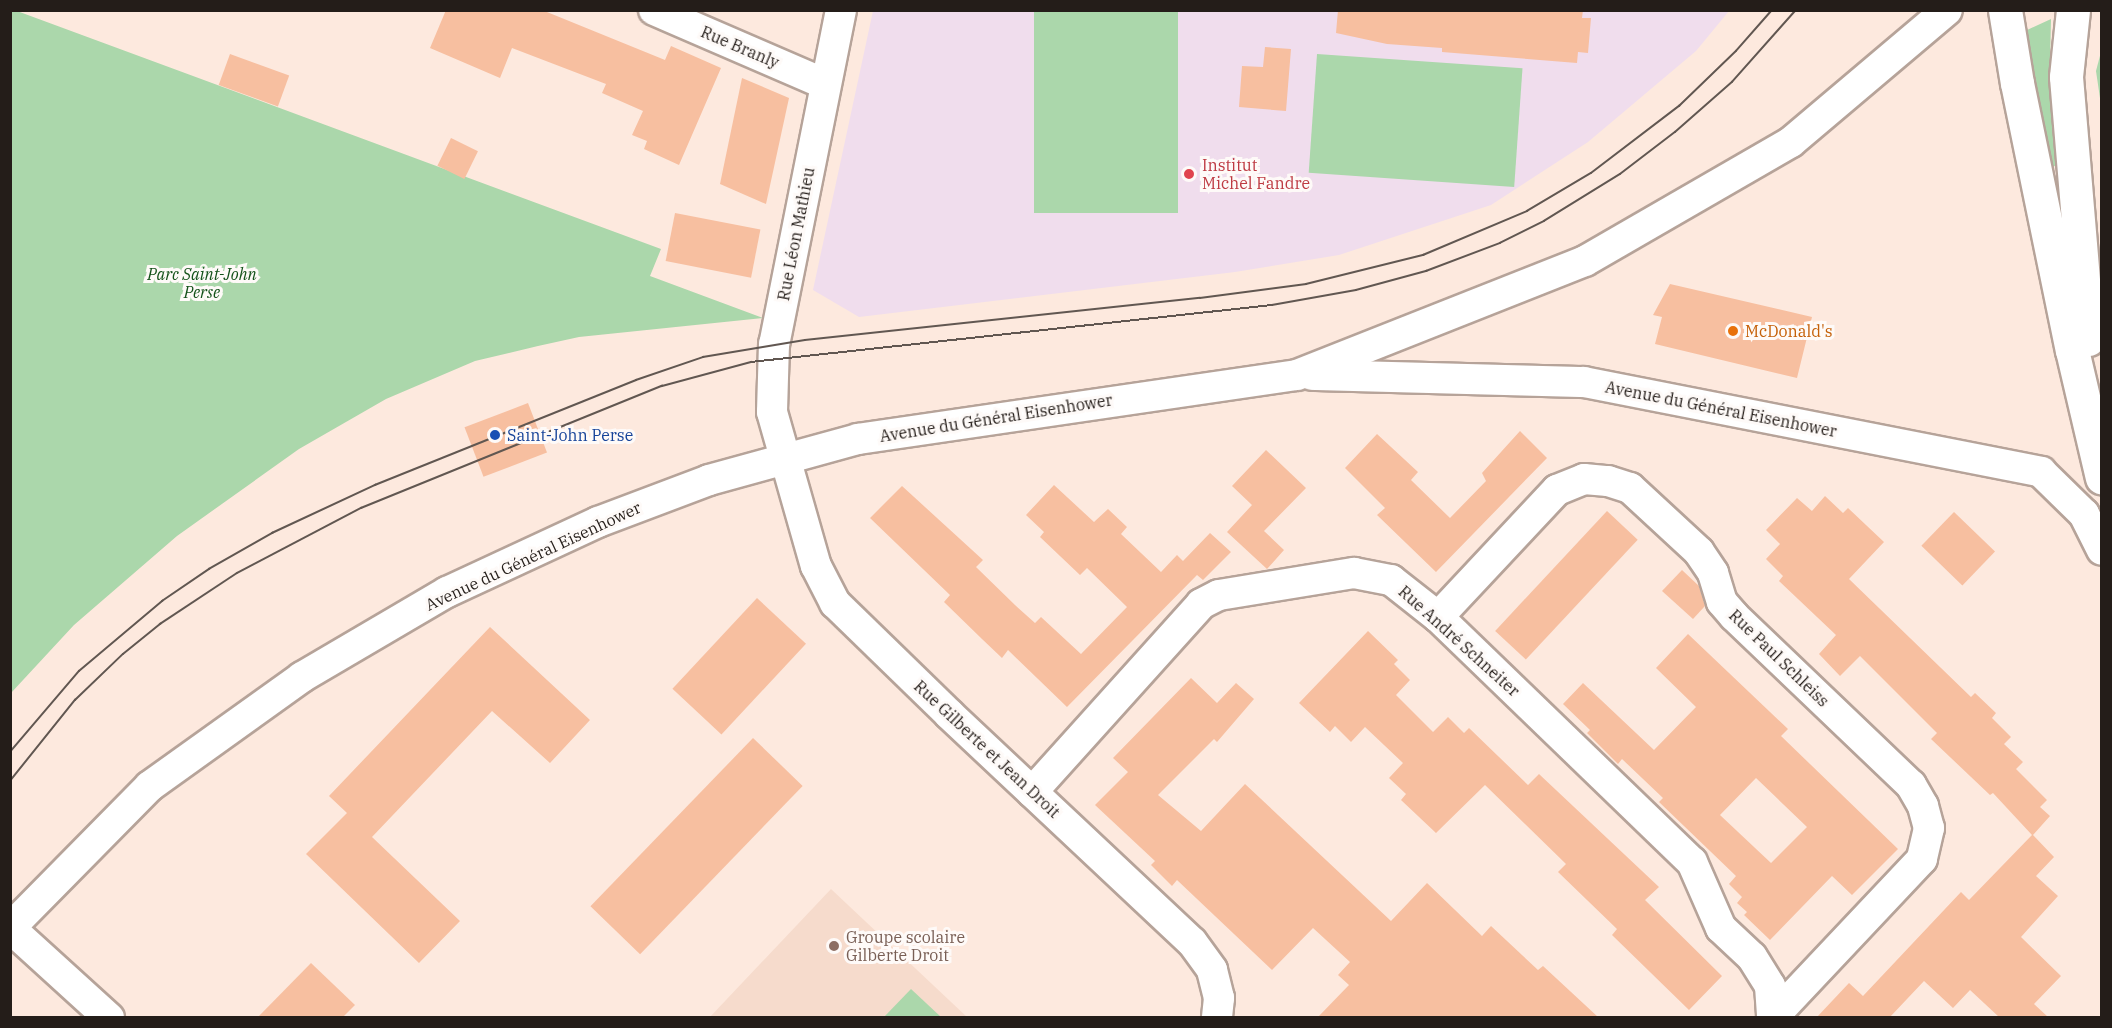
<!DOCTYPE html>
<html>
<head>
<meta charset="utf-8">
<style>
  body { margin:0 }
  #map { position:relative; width:2112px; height:1028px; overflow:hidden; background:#fde9de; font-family:"IBM Plex Serif",serif }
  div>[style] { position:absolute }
  .built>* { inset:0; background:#f6dbcc }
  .medical>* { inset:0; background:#f0dded }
  .green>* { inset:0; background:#abd7ab; transform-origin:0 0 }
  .building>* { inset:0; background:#f7bfa0; transform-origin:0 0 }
  .roads { filter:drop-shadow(2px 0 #b6a399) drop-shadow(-2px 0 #b6a399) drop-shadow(0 2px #b6a399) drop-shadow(0 -2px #b6a399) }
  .minor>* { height:30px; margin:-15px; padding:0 15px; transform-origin:15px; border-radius:15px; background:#fff }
  .secondary>* { height:33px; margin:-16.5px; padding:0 16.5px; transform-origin:16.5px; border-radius:16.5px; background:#fff }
  .tram>* { height:1.5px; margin:-0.75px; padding:0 0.75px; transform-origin:0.75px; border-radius:0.75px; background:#615751 }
  .dots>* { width:16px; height:16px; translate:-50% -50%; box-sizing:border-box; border:3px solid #fefaf8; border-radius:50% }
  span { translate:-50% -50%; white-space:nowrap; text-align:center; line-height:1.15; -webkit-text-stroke:6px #fefaf8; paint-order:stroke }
  .street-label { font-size:16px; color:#241d19 }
  .health-label { font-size:16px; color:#be3a42 }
  .left { translate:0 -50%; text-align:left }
  .park-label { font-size:16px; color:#135119; font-style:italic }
  .food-label { font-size:16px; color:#c56008 }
  .transit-label { font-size:16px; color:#164399 }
  .education-label { font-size:16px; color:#785e54 }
  .frame { position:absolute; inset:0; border:12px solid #241d19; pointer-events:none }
</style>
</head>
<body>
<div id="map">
  <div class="built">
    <div style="clip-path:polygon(831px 889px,967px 1017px,709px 1018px)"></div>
  </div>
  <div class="medical">
    <div style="clip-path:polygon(873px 11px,1729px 11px,1696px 51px,1588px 142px,1491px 205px,1339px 255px,1235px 272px,859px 317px,813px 290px)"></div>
  </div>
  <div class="green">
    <div style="clip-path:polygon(11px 10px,17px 11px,661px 249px,650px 276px,763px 318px,579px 337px,538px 346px,475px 361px,386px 399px,299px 449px,177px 536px,74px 625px,11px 693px)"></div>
    <div style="left:1034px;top:11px;width:144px;height:202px"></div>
    <div style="clip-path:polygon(2051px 19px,2050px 63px,2065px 160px,2051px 168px,2025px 31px)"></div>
    <div style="clip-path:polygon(2101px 52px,2101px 105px,2096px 71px)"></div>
    <div style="left:1317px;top:54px;width:206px;height:119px;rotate:4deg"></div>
    <div style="clip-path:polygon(911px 989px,941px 1017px,884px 1017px)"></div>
  </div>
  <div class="building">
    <div style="clip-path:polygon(446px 10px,542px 10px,665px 60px,671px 46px,721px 68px,679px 165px,644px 149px,647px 141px,632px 135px,643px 111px,602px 93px,606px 84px,512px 48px,500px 78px,430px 48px)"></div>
    <div style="clip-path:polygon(1338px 10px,1583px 10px,1582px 18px,1591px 18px,1588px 53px,1578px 52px,1577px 63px,1442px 52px,1442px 48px,1387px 44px,1336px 33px)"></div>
    <div style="clip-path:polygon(1265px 47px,1291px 49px,1286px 111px,1239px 107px,1242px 66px,1263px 67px)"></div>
    <div style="left:230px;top:54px;width:63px;height:33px;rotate:20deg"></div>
    <div style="clip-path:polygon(742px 78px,789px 98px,766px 204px,720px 184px)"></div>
    <div style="left:451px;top:138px;width:30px;height:31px;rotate:26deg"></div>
    <div style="left:675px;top:213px;width:87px;height:49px;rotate:11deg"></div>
    <div style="clip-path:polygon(1670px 284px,1812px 317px,1797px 378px,1655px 344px,1662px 317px,1653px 315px)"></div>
    <div style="left:528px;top:403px;width:53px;height:68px;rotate:69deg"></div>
    <div style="clip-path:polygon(1520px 431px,1547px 458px,1436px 572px,1377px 515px,1385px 508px,1345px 468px,1377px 434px,1418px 472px,1411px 480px,1450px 518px,1486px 481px,1482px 473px)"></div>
    <div style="clip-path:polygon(1266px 450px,1306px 488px,1264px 531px,1284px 550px,1267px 569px,1227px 532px,1252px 505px,1232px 486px)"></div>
    <div style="clip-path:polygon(1054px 485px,1094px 522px,1108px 509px,1127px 527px,1121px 534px,1161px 572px,1177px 555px,1183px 561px,1210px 533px,1231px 552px,1203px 580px,1197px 575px,1067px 707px,1008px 650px,1002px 658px,982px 639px,944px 602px,950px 595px,870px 518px,902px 486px,983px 560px,976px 567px,1015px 605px,1035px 623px,1041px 617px,1081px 654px,1127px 607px,1087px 568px,1080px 575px,1040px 537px,1044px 532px,1026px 515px)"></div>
    <div style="clip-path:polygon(1825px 496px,1843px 513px,1848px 508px,1884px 542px,1849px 579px,1971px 697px,1975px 693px,1996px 713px,1992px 718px,2011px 737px,2004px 744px,2023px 762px,2016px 769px,2047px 800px,2040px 807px,2050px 816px,2033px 835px,2054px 857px,2036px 876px,2058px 896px,2021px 937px,2061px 976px,2034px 1004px,2048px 1017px,1999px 1017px,1970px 990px,1953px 1008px,1924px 981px,1890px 1017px,1817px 1017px,1849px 983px,1863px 996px,1961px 892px,1969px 900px,2032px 835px,1993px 793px,1990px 795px,1931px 739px,1937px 733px,1860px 656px,1840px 676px,1819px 654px,1836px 635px,1779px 581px,1783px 576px,1766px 559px,1780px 544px,1766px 530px,1797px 498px,1812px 511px)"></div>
    <div style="left:1607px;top:511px;width:42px;height:164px;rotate:43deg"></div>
    <div style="left:1954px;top:512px;width:57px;height:47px;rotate:44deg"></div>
    <div style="clip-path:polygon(1682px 570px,1699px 586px,1705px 606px,1693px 619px,1662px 591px)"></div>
    <div style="left:757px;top:598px;width:67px;height:124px;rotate:43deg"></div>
    <div style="clip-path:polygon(490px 627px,590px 720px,550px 763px,492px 711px,372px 837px,460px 921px,419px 963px,306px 854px,347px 813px,329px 796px)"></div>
    <div style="clip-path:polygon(1368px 631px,1398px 660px,1394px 664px,1410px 680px,1396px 695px,1433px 732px,1448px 717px,1464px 733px,1469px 728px,1528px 785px,1539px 774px,1659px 887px,1645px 900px,1722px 976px,1689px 1010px,1612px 935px,1617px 929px,1558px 872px,1566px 864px,1485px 785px,1436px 833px,1401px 800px,1406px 794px,1389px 778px,1403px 763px,1365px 727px,1351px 742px,1335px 726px,1330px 732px,1299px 703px)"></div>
    <div style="clip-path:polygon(evenodd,1688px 634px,1788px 729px,1781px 736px,1898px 849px,1852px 895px,1832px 876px,1770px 940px,1744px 915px,1747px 912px,1737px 903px,1742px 897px,1729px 884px,1736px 876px,1659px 802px,1663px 798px,1622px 759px,1618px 764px,1587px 733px,1590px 730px,1563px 704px,1583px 683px,1654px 750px,1696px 707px,1656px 668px,1688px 634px,1756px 778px,1807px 827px,1771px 863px,1720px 815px,1756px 778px)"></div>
    <div style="clip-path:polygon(1191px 678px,1217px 703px,1236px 683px,1254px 699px,1217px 742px,1214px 739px,1158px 795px,1201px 831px,1245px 784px,1391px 921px,1427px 883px,1482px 936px,1491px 926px,1538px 970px,1543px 966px,1598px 1017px,1318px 1017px,1349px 985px,1338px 975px,1350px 962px,1313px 928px,1272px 970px,1177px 880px,1172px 886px,1151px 865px,1155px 861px,1095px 805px,1128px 772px,1113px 758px)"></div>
    <div style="left:753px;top:738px;width:69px;height:234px;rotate:44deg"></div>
    <div style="clip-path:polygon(311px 963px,355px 1005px,343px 1017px,258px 1017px)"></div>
  </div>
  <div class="roads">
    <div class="minor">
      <div style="left:654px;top:10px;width:186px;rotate:23.4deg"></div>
      <div style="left:841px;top:10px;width:341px;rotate:101.3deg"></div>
      <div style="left:774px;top:344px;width:68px;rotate:91.7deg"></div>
      <div style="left:772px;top:412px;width:160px;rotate:74.1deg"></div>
      <div style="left:816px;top:566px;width:42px;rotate:62.8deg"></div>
      <div style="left:835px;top:603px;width:159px;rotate:44.2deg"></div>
      <div style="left:949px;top:714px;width:333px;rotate:43.2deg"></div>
      <div style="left:1192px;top:942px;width:34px;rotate:54deg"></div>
      <div style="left:1212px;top:970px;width:29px;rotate:76deg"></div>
      <div style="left:1219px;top:998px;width:20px;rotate:96deg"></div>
      <div style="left:1312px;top:375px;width:272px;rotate:1.5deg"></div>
      <div style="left:1584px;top:382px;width:466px;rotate:11.1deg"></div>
      <div style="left:2041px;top:472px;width:60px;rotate:44.3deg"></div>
      <div style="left:2084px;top:514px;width:40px;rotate:63.4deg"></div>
      <div style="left:1438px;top:617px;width:174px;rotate:-46.9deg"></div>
      <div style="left:1557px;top:490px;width:29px;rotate:-22deg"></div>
      <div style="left:1584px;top:479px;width:24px;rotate:5deg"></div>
      <div style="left:1608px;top:481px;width:23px;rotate:18deg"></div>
      <div style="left:1630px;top:488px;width:94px;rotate:42.8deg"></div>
      <div style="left:1699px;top:552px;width:25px;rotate:56deg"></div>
      <div style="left:1713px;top:573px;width:30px;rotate:73deg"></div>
      <div style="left:1722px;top:602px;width:18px;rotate:49deg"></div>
      <div style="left:1734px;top:616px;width:245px;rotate:43.7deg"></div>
      <div style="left:1911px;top:785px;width:24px;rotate:60deg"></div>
      <div style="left:1923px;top:806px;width:23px;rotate:75deg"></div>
      <div style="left:1929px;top:828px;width:32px;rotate:103deg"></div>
      <div style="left:1922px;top:859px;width:219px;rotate:133.3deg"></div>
      <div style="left:1032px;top:792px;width:253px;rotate:-48deg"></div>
      <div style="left:1201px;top:604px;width:20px;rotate:-27deg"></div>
      <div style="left:1219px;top:595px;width:137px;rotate:-9.3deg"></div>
      <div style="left:1354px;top:573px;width:38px;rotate:11deg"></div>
      <div style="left:1391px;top:580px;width:60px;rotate:38.2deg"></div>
      <div style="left:1438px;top:617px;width:353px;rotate:44deg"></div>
      <div style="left:1692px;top:862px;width:72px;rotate:66.3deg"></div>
      <div style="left:1721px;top:928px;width:42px;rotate:43.1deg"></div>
      <div style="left:1752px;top:957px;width:34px;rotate:58deg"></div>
      <div style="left:1770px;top:986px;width:32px;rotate:86deg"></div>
      <div style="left:10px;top:928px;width:199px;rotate:-45.4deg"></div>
      <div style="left:150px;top:786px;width:187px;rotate:-35.6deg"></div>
      <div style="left:302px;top:677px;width:168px;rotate:-30.4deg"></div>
      <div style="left:447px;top:592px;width:166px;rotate:-24.9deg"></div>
      <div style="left:598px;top:522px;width:119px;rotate:-20.7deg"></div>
      <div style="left:709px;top:480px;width:155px;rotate:-15.4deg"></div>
      <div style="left:858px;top:439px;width:444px;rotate:-8.3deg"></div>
      <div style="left:1297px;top:375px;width:310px;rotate:-21.6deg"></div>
      <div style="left:1585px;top:261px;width:238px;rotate:-30deg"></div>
      <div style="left:1791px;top:142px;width:204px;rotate:-40.2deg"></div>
      <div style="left:10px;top:928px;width:134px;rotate:42.3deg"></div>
    </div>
    <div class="secondary">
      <div style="left:2005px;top:10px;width:74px;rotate:80.7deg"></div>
      <div style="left:2017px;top:83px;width:273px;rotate:78.4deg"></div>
      <div style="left:2072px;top:350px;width:131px;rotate:76.8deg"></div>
      <div style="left:2073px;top:10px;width:67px;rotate:96deg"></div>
      <div style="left:2066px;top:77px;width:263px;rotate:85.2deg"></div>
    </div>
  </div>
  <div class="tram">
    <div style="left:10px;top:752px;width:106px;rotate:-49.6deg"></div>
    <div style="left:79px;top:671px;width:109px;rotate:-40.1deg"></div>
    <div style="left:162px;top:601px;width:57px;rotate:-34.2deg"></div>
    <div style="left:209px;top:569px;width:73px;rotate:-29.7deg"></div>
    <div style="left:272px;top:533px;width:114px;rotate:-25deg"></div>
    <div style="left:375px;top:485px;width:281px;rotate:-21.9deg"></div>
    <div style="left:636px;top:380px;width:71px;rotate:-18.9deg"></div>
    <div style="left:703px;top:357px;width:103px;rotate:-9.5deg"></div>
    <div style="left:805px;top:340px;width:397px;rotate:-6.1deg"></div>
    <div style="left:1200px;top:298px;width:107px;rotate:-7.5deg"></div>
    <div style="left:1306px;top:284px;width:121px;rotate:-13.9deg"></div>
    <div style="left:1423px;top:255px;width:113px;rotate:-22.9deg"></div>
    <div style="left:1527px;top:211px;width:74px;rotate:-30.7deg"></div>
    <div style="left:1591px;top:173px;width:111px;rotate:-37.3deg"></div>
    <div style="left:1679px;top:106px;width:79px;rotate:-44deg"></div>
    <div style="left:1736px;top:51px;width:55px;rotate:-48.7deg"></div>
    <div style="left:10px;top:781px;width:104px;rotate:-51.3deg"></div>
    <div style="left:75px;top:700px;width:66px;rotate:-43.8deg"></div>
    <div style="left:123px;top:654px;width:48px;rotate:-39deg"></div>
    <div style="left:160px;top:624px;width:92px;rotate:-33.5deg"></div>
    <div style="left:237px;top:573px;width:140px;rotate:-27.7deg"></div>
    <div style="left:361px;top:508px;width:325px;rotate:-22.1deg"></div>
    <div style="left:662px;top:386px;width:92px;rotate:-15.1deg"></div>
    <div style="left:751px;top:362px;width:524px;rotate:-6.24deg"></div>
    <div style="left:1272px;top:305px;width:85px;rotate:-10.1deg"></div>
    <div style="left:1356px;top:290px;width:73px;rotate:-15.2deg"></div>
    <div style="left:1426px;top:271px;width:79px;rotate:-20.7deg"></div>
    <div style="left:1500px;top:243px;width:49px;rotate:-26.6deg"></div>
    <div style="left:1544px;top:221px;width:89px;rotate:-31.7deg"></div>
    <div style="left:1620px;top:174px;width:69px;rotate:-37.4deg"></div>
    <div style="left:1675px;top:132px;width:76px;rotate:-41.3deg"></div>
    <div style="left:1732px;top:82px;width:96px;rotate:-48.4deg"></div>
  </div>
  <div class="dots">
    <div style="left:1189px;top:174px;background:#e0444e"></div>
    <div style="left:1733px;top:331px;background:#e8710a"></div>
    <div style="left:495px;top:435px;background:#1a4fb4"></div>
    <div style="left:834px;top:946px;background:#8d6e63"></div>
  </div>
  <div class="street-label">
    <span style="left:740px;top:47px;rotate:23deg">Rue Branly</span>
    <span style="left:796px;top:234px;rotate:-79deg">Rue Léon Mathieu</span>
    <span style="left:1721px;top:409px;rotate:11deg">Avenue du Général Eisenhower</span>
    <span style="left:996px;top:418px;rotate:-9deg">Avenue du Général Eisenhower</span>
    <span style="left:533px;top:556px;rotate:-25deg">Avenue du Général Eisenhower</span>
    <span style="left:1459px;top:641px;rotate:42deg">Rue André Schneiter</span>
    <span style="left:1779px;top:658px;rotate:44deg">Rue Paul Schleiss</span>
    <span style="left:987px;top:749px;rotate:43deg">Rue Gilberte et Jean Droit</span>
  </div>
  <div class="health-label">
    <span class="left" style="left:1202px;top:174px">Institut<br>Michel Fandre</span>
  </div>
  <div class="park-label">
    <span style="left:202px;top:283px">Parc Saint-John<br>Perse</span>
  </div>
  <div class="food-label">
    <span class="left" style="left:1745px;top:331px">McDonald's</span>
  </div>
  <div class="transit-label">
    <span class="left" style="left:507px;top:435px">Saint-John Perse</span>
  </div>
  <div class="education-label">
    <span class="left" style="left:846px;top:946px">Groupe scolaire<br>Gilberte Droit</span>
  </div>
  <div class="frame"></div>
</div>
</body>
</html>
